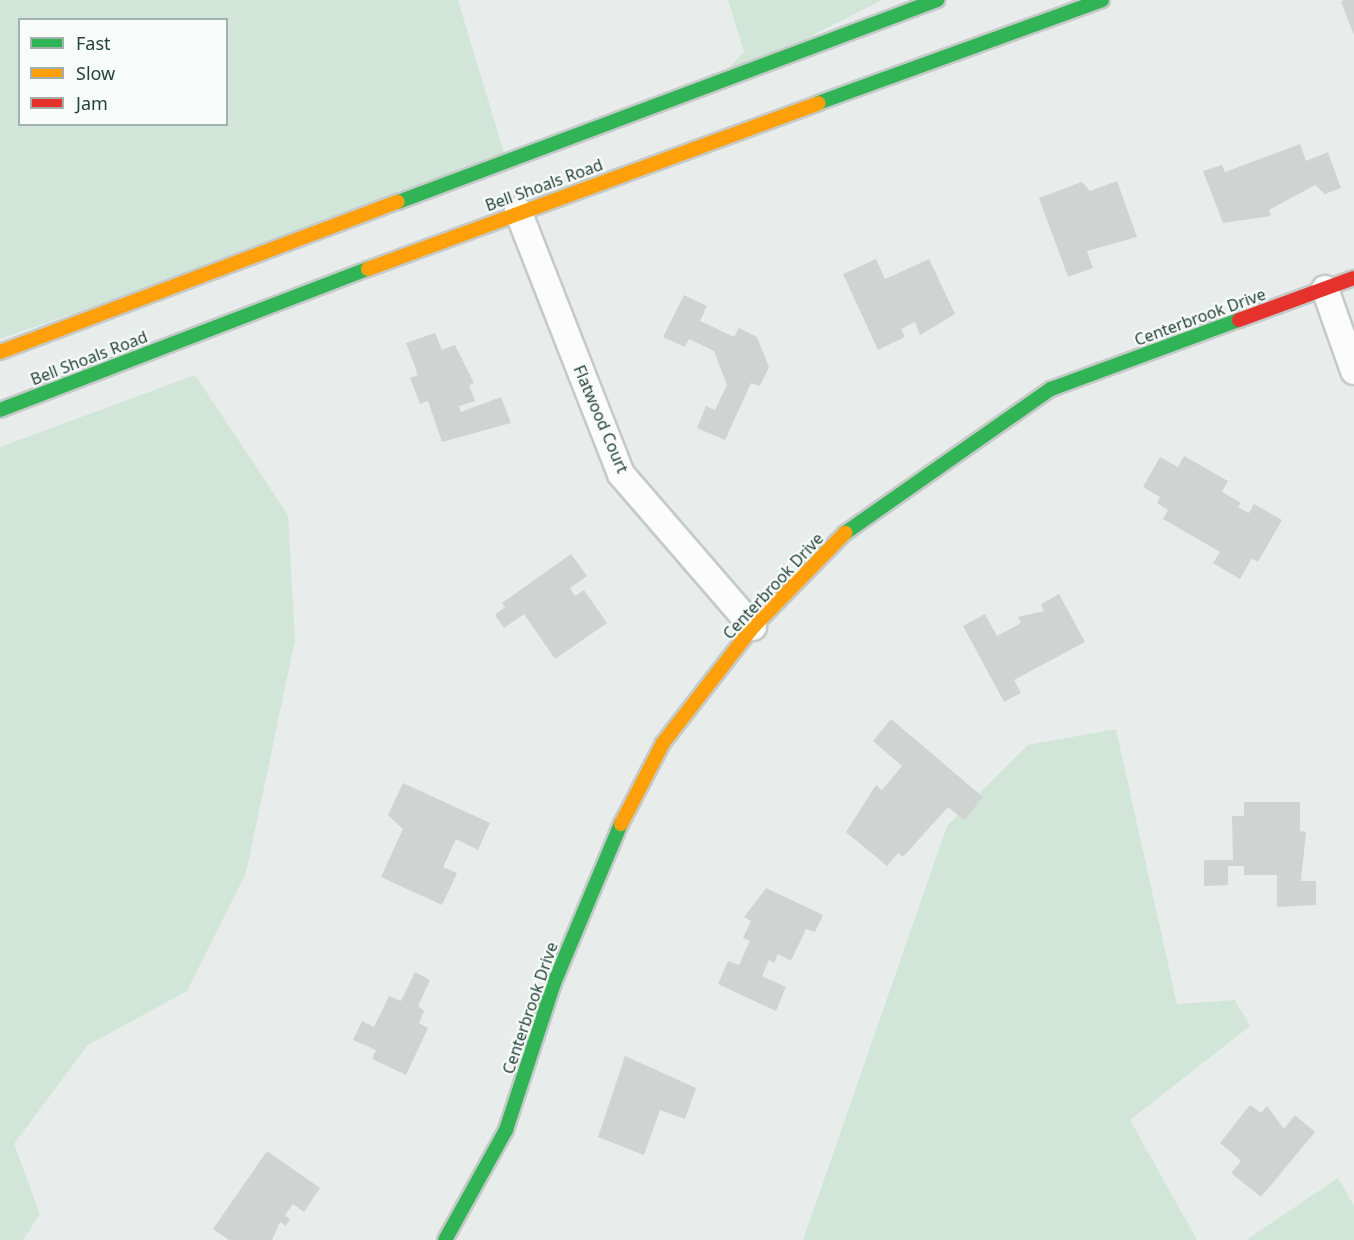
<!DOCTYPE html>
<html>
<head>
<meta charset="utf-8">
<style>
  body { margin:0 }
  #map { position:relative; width:1354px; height:1240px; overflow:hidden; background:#e8edeb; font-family:"Noto Sans",sans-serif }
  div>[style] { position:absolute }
  .green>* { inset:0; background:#d1e6d8 }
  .building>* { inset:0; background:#cfd4d2 }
  .roads { filter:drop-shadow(2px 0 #c5cac8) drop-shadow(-2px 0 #c5cac8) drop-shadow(0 2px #c5cac8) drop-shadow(0 -2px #c5cac8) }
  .street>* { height:26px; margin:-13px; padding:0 13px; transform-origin:13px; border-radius:13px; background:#fcfcfc }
  .fast>* { height:14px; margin:-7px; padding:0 7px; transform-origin:7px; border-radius:7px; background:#30b455 }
  .slow>* { height:14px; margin:-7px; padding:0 7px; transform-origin:7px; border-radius:7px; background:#ff9f0a }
  .jam>* { height:14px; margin:-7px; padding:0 7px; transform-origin:7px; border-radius:7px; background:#e5322d }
  span { translate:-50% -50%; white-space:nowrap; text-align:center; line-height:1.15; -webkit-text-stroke:4.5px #f7fbf9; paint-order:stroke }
  .street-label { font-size:16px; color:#24423a }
  .legend { position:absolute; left:18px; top:18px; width:210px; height:108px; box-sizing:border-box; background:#f7fbf9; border:2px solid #a3b1ad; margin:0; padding:8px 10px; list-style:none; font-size:18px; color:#24423a }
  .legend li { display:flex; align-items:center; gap:12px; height:30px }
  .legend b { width:30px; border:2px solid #a3b1ad }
</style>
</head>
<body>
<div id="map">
  <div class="green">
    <div style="clip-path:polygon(evenodd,0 0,458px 0,507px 163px,0 339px,0 0,20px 20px,226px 20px,226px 124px,20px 124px,20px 20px)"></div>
    <div style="clip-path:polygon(728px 0,882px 0,710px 87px,744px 52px)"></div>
    <div style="clip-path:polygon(195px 375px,288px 515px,295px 640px,246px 873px,187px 991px,88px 1045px,14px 1144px,40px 1214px,23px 1240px,0 1240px,0 447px)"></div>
    <div style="clip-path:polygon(1116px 729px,1177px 1004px,1235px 1000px,1250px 1026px,1130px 1120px,1197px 1240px,803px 1240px,947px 826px,1028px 745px)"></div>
    <div style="clip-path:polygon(1338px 1178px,1354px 1206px,1354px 1240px,1246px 1240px)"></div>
  </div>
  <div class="building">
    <div style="clip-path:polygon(1344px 0,1354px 0,1354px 35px,1341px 2px)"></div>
    <div style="clip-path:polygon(1300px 144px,1306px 161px,1328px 152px,1341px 188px,1325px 194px,1315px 185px,1269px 210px,1271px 216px,1223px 223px,1203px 171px,1222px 165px,1225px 172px)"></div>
    <div style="clip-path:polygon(1117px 181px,1137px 237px,1087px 251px,1093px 268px,1068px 277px,1039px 198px,1082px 182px,1090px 191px)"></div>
    <div style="clip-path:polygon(876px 259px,885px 279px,929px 259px,955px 314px,920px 335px,915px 322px,901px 329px,905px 337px,878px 350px,843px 274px)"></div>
    <div style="clip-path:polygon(684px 295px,707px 306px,700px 321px,734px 337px,739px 328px,757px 337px,769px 367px,760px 386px,751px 383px,725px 440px,697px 428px,706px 406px,715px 410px,727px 385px,714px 351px,689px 339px,685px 347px,663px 337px)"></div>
    <div style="clip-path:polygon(435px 333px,442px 350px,455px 345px,474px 383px,469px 385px,475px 401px,459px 406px,461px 412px,501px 397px,511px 423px,442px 442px,428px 401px,420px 404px,410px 378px,418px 375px,406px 343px)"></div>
    <div style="clip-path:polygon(1184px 456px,1228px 481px,1222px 492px,1241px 503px,1238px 507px,1249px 513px,1254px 504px,1282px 520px,1258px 562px,1252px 558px,1240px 579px,1213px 563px,1220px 552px,1163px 519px,1168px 510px,1157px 503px,1160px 497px,1143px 487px,1160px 457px,1178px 467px)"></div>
    <div style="clip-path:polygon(571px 554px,587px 576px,570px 588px,575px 596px,584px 590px,607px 623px,555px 659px,524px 614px,504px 628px,495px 615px,505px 607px,502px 603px)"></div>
    <div style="clip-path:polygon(1059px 594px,1085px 642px,1014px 680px,1021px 693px,1004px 702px,963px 626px,985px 614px,997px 636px,1021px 623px,1018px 617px,1044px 611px,1041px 604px)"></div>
    <div style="clip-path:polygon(891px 719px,983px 797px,964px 820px,948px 807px,903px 857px,898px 853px,887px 866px,846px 832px,876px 785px,882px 790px,902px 766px,873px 741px)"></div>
    <div style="clip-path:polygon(403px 783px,490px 823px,478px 850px,456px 839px,443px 867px,457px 873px,442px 905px,381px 877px,403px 829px,388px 815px)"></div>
    <div style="clip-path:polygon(1244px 802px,1300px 802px,1300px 831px,1306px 832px,1301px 881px,1316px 881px,1316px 905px,1277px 907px,1277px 875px,1244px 875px,1244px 866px,1228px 866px,1228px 885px,1204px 886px,1204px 860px,1233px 860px,1232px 816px,1244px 816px)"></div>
    <div style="clip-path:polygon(766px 888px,823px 915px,815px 932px,806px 929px,791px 961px,778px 954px,774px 963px,769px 960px,762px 976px,786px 987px,776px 1011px,718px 984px,728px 961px,739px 965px,750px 941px,743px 938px,751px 921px,744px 917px)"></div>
    <div style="clip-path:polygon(415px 972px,430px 980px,418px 1006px,424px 1011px,419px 1023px,428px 1028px,406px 1075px,372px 1059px,376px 1050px,353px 1040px,362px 1021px,374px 1027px,389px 996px,401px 1001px)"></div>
    <div style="clip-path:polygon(625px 1056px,696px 1088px,685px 1119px,660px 1110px,644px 1155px,598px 1137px)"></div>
    <div style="clip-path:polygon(1250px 1105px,1261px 1113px,1267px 1106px,1284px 1129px,1295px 1115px,1315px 1132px,1261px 1197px,1231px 1173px,1241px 1161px,1220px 1143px)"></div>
    <div style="clip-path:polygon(267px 1151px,320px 1188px,304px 1212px,293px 1204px,285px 1215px,290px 1219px,286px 1226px,280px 1222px,272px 1240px,229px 1240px,213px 1229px)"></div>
  </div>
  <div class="roads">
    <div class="street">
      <div style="left:518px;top:211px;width:282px;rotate:68.6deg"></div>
      <div style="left:621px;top:474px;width:202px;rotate:49.2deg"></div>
      <div style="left:1325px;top:289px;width:87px;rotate:70.5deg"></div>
    </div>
    <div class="fast">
      <div style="left:818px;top:103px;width:302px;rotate:-19.9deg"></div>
      <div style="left:398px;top:202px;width:576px;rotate:-20.54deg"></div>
      <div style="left:0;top:410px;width:394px;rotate:-21deg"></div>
      <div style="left:845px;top:533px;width:251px;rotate:-35deg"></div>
      <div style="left:1051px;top:389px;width:200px;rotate:-20.2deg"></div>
      <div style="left:445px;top:1240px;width:126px;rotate:-61deg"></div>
      <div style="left:506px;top:1130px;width:155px;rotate:-71.9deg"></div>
      <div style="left:554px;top:983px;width:173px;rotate:-67.2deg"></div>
    </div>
    <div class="slow">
      <div style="left:368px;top:269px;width:480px;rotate:-20.2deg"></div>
      <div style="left:0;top:352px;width:425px;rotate:-20.7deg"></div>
      <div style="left:621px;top:824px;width:91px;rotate:-62.6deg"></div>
      <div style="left:663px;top:743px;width:147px;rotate:-52.2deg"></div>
      <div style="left:753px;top:627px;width:132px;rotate:-45.6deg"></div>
    </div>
    <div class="jam">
      <div style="left:1239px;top:320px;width:122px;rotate:-20.1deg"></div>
    </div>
  </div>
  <div class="street-label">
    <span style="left:544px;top:185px;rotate:-20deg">Bell Shoals Road</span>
    <span style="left:1200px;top:317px;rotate:-20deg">Centerbrook Drive</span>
    <span style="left:89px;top:358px;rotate:-21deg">Bell Shoals Road</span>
    <span style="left:601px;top:419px;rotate:67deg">Flatwood Court</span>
    <span style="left:773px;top:586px;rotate:-47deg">Centerbrook Drive</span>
    <span style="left:530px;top:1008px;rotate:-71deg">Centerbrook Drive</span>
  </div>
  <ul class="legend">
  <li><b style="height:8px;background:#30b455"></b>Fast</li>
  <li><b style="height:8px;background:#ff9f0a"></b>Slow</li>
  <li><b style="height:8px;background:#e5322d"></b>Jam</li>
  </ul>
</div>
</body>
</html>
